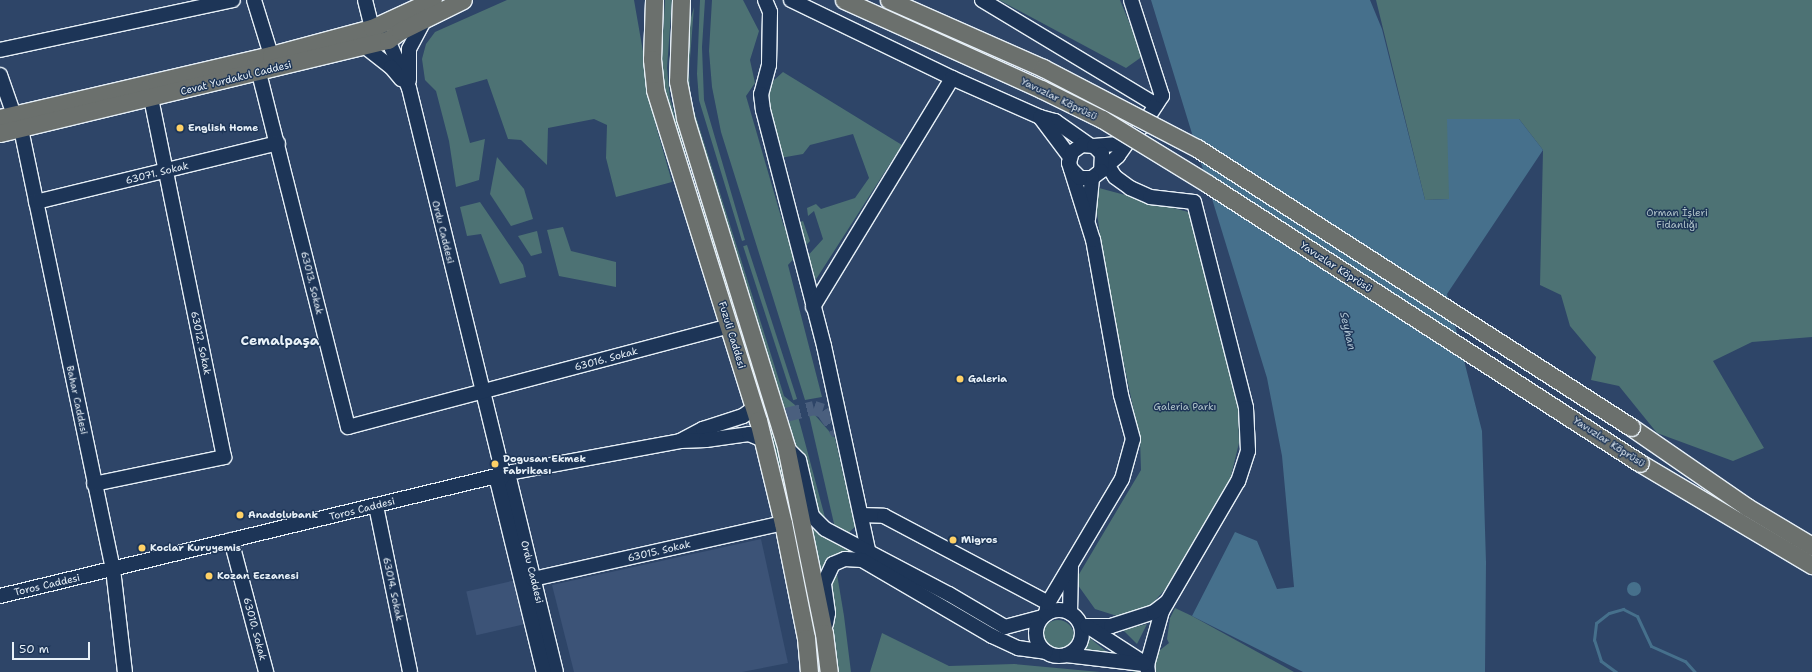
<!DOCTYPE html>
<html>
<head>
<meta charset="utf-8">
<style>
  body { margin:0 }
  #map { position:relative; width:1812px; height:672px; overflow:hidden; background:#2e4568; font-family:"Shantell Sans",sans-serif }
  div>[style] { position:absolute }
  .built>* { inset:0; background:#3c5377; transform-origin:0 0 }
  .green>* { inset:0; background:#4d7274; transform-origin:0 0 }
  .round { border-radius:50% }
  .water>* { inset:0; background:#46708c }
  .stream>* { height:3px; margin:-1.5px; padding:0 1.5px; transform-origin:1.5px; border-radius:1.5px; background:#46708c }
  .minor-tunnel>* { height:14px; margin-top:-7px; transform-origin:0; background:repeating-linear-gradient(90deg,#4a5f7e 0 14px,transparent 0 21px) }
  .roads { filter:drop-shadow(1px 0 #e8f1f8) drop-shadow(-1px 0 #e8f1f8) drop-shadow(0 1px #e8f1f8) drop-shadow(0 -1px #e8f1f8) }
  .minor>* { height:14px; margin:-7px; padding:0 7px; transform-origin:7px; border-radius:7px; background:#1d3557 }
  .minor>.ring { margin:-7px; padding:0; box-sizing:content-box; background:none; border:14px solid #1d3557; border-radius:50% }
  .major>* { height:17px; margin:-8.5px; padding:0 8.5px; transform-origin:8.5px; border-radius:8.5px; background:#6b706d }
  .bridges { filter:drop-shadow(1px 0 #e8f1f8) drop-shadow(-1px 0 #e8f1f8) drop-shadow(0 1px #e8f1f8) drop-shadow(0 -1px #e8f1f8) }
  .major-bridge>* { height:17px; margin:-8.5px; padding:0 8.5px; transform-origin:8.5px; border-radius:8.5px; background:#6b706d }
  .dots>* { width:11px; height:11px; translate:-50% -50%; box-sizing:border-box; border:2px solid #1d3557; border-radius:50% }
  span { translate:-50% -50%; white-space:nowrap; text-align:center; line-height:1.15; -webkit-text-stroke:3px #1d3557; paint-order:stroke }
  .street-label { font-size:10px; color:#e8f1f8 }
  .poi-label { font-size:10px; color:#e8f1f8; font-weight:700 }
  .left { translate:0 -50%; text-align:left }
  .park-label { font-size:10px; color:#b2c5ca }
  .water-label { font-size:11px; color:#afc4d2; font-style:italic }
  .district-label { font-size:14px; color:#e8f1f8; font-weight:700 }
  .scale { position:absolute; left:12px; top:642px; width:78px; height:18px; box-sizing:border-box; border:2px solid #e8f1f8; border-top:0; padding-left:5px; font-size:12px; line-height:14px; white-space:nowrap; color:#e8f1f8; -webkit-text-stroke:3px #1d3557; paint-order:stroke }
</style>
</head>
<body>
<div id="map">
  <div class="built">
    <div style="clip-path:polygon(761px 539px,788px 663px,742px 672px,574px 672px,552px 585px)"></div>
    <div style="left:516px;top:580px;width:45px;height:51px;rotate:77deg"></div>
  </div>
  <div class="green">
    <div style="clip-path:polygon(507px 0,634px 0,656px 126px,672px 182px,616px 197px,606px 158px,607px 125px,594px 119px,548px 128px,547px 165px,521px 140px,508px 139px,487px 79px,455px 88px,470px 143px,485px 139px,479px 180px,456px 187px,449px 141px,436px 91px,425px 80px,422px 59px,426px 44px,435px 32px)"></div>
    <div style="clip-path:polygon(665px 0,672px 0,667px 68px,670px 98px,691px 172px,771px 420px,805px 569px,820px 672px,817px 672px,801px 569px,767px 421px,665px 100px,661px 68px)"></div>
    <div style="clip-path:polygon(700px 0,705px 0,702px 47px,704px 100px,745px 240px,742px 241px,699px 100px,697px 74px)"></div>
    <div style="clip-path:polygon(712px 0,743px 0,759px 31px,750px 60px,755px 83px,746px 96px,784px 227px,803px 221px,810px 241px,788px 265px,822px 397px,805px 400px,721px 132px,712px 87px,709px 51px)"></div>
    <div style="clip-path:polygon(999px 0,1120px 0,1143px 56px,1126px 68px)"></div>
    <div style="clip-path:polygon(1376px 0,1812px 0,1812px 337px,1752px 342px,1713px 361px,1764px 448px,1733px 461px,1657px 433px,1619px 386px,1591px 380px,1596px 357px,1570px 326px,1561px 295px,1540px 285px,1543px 150px,1519px 119px,1449px 199px,1425px 200px)"></div>
    <div style="clip-path:polygon(694px 7px,689px 72px,691px 101px,784px 396px,795px 405px,826px 521px,815px 514px,687px 101px,690px 21px)"></div>
    <div style="clip-path:polygon(783px 72px,902px 145px,813px 284px,804px 260px,823px 239px,814px 211px,808px 216px,807px 208px,816px 204px,821px 209px,855px 198px,869px 178px,853px 134px,810px 145px,803px 154px,780px 158px,763px 90px)"></div>
    <div style="clip-path:polygon(497px 157px,524px 189px,533px 219px,511px 226px,490px 194px)"></div>
    <div style="clip-path:polygon(1099px 188px,1192px 213px,1238px 408px,1239px 443px,1229px 484px,1180px 573px,1150px 606px,1117px 616px,1095px 609px,1075px 581px,1141px 470px,1140px 440px,1105px 275px,1095px 196px)"></div>
    <div style="clip-path:polygon(480px 202px,523px 265px,526px 277px,500px 284px,481px 234px,467px 236px,460px 207px)"></div>
    <div style="clip-path:polygon(563px 227px,571px 251px,616px 262px,616px 287px,559px 276px,547px 230px)"></div>
    <div style="clip-path:polygon(537px 231px,542px 253px,531px 256px,518px 236px)"></div>
    <div style="left:747px;top:245px;width:162px;height:4px;rotate:72deg"></div>
    <div style="clip-path:polygon(807px 406px,835px 438px,855px 527px,847px 534px,835px 528px)"></div>
    <div style="clip-path:polygon(809px 517px,870px 561px,853px 553px,840px 553px,831px 558px,821px 571px)"></div>
    <div style="clip-path:polygon(836px 568px,844px 616px,851px 672px,836px 672px,827px 583px)"></div>
    <div style="clip-path:polygon(1175px 608px,1192px 616px,1294px 672px,1132px 672px,1169px 643px,1167px 639px,1170px 618px)"></div>
    <div class="round" style="left:1042px;top:620px;width:32px;height:32px"></div>
    <div style="clip-path:polygon(1147px 624px,1137px 644px,1123px 630px)"></div>
    <div style="clip-path:polygon(882px 633px,949px 666px,1014px 664px,1100px 672px,870px 672px)"></div>
    <div style="clip-path:polygon(1086px 635px,1112px 656px,1082px 652px)"></div>
  </div>
  <div class="water">
    <div style="clip-path:polygon(1151px 0,1370px 0,1382px 29px,1425px 200px,1449px 199px,1447px 119px,1519px 119px,1543px 150px,1447px 294px,1482px 431px,1486px 562px,1485px 672px,1303px 672px,1192px 616px,1235px 532px,1257px 541px,1277px 589px,1294px 587px,1282px 456px,1267px 378px)"></div>
    <div class="round" style="left:1627px;top:582px;width:14px;height:14px"></div>
  </div>
  <div class="stream">
    <div style="left:1616px;top:672px;width:19px;rotate:-144deg"></div>
    <div style="left:1601px;top:661px;width:22px;rotate:-108deg"></div>
    <div style="left:1594px;top:640px;width:17px;rotate:-83deg"></div>
    <div style="left:1596px;top:623px;width:16px;rotate:-38deg"></div>
    <div style="left:1609px;top:613px;width:15px;rotate:-16deg"></div>
    <div style="left:1623px;top:609px;width:16px;rotate:27deg"></div>
    <div style="left:1637px;top:616px;width:33px;rotate:65deg"></div>
    <div style="left:1651px;top:646px;width:37px;rotate:24deg"></div>
    <div style="left:1685px;top:661px;width:15px;rotate:48deg"></div>
  </div>
  <div class="minor-tunnel">
    <div style="left:705px;top:435px;width:112px;rotate:-13.9deg"></div>
    <div style="left:814px;top:408px;width:9px;rotate:18deg"></div>
    <div style="left:823px;top:411px;width:27px;rotate:56deg"></div>
  </div>
  <div class="roads">
    <div class="minor">
      <div style="left:254px;top:0;width:58px;rotate:72.8deg"></div>
      <div style="left:365px;top:0;width:29px;rotate:76deg"></div>
      <div style="left:372px;top:28px;width:20px;rotate:37deg"></div>
      <div style="left:388px;top:40px;width:52px;rotate:66.4deg"></div>
      <div style="left:409px;top:88px;width:398px;rotate:76.3deg"></div>
      <div style="left:503px;top:475px;width:10px;rotate:45deg"></div>
      <div style="left:510px;top:482px;width:195px;rotate:76.4deg"></div>
      <div style="left:765px;top:0;width:13px;rotate:67deg"></div>
      <div style="left:770px;top:12px;width:53px;rotate:91.1deg"></div>
      <div style="left:769px;top:65px;width:30px;rotate:105deg"></div>
      <div style="left:761px;top:94px;width:16px;rotate:83deg"></div>
      <div style="left:763px;top:110px;width:244px;rotate:75.5deg"></div>
      <div style="left:824px;top:346px;width:213px;rotate:77.8deg"></div>
      <div style="left:791px;top:0;width:179px;rotate:25.8deg"></div>
      <div style="left:952px;top:78px;width:96px;rotate:23.9deg"></div>
      <div style="left:1040px;top:117px;width:16px;rotate:15deg"></div>
      <div style="left:1055px;top:121px;width:40px;rotate:34.9deg"></div>
      <div style="left:982px;top:0;width:203px;rotate:31.1deg"></div>
      <div style="left:364px;top:46px;width:34px;rotate:38deg"></div>
      <div style="left:391px;top:67px;width:16px;rotate:50deg"></div>
      <div style="left:0;top:50px;width:238px;rotate:-12.1deg"></div>
      <div style="left:259px;top:73px;width:365px;rotate:75.9deg"></div>
      <div style="left:348px;top:427px;width:395px;rotate:-14.8deg"></div>
      <div style="left:0;top:75px;width:42px;rotate:70.7deg"></div>
      <div style="left:409px;top:80px;width:31px;rotate:-90deg"></div>
      <div style="left:409px;top:49px;width:34px;rotate:-62deg"></div>
      <div style="left:1040px;top:117px;width:50px;rotate:53.1deg"></div>
      <div style="left:21px;top:129px;width:450px;rotate:78.2deg"></div>
      <div style="left:113px;top:569px;width:104px;rotate:83.4deg"></div>
      <div style="left:1127px;top:143px;width:24px;rotate:-48deg"></div>
      <div style="left:1143px;top:125px;width:35px;rotate:-57deg"></div>
      <div style="left:1162px;top:96px;width:101px;rotate:-107.9deg"></div>
      <div style="left:1094px;top:146px;width:33px;rotate:-5deg"></div>
      <div style="left:1127px;top:143px;width:16px;rotate:125deg"></div>
      <div style="left:1118px;top:156px;width:23px;rotate:139deg"></div>
      <div style="left:1104px;top:160px;width:20px;rotate:57deg"></div>
      <div style="left:1115px;top:177px;width:19px;rotate:36deg"></div>
      <div style="left:1130px;top:188px;width:22px;rotate:24deg"></div>
      <div style="left:1150px;top:197px;width:44px;rotate:6.5deg"></div>
      <div style="left:1194px;top:202px;width:212px;rotate:75.8deg"></div>
      <div style="left:1246px;top:408px;width:43px;rotate:87.3deg"></div>
      <div style="left:1248px;top:451px;width:32px;rotate:108deg"></div>
      <div style="left:1238px;top:481px;width:151px;rotate:120.3deg"></div>
      <div style="left:1162px;top:611px;width:56px;rotate:105.5deg"></div>
      <div style="left:1147px;top:665px;width:7px;rotate:82deg"></div>
      <div style="left:36px;top:202px;width:249px;rotate:-13.7deg"></div>
      <div style="left:1088px;top:219px;width:41px;rotate:-84.4deg"></div>
      <div style="left:813px;top:307px;width:268px;rotate:-58.7deg"></div>
      <div style="left:682px;top:440px;width:24px;rotate:-28deg"></div>
      <div style="left:703px;top:429px;width:42px;rotate:-18deg"></div>
      <div style="left:743px;top:416px;width:14px;rotate:-36deg"></div>
      <div style="left:786px;top:447px;width:18px;rotate:45deg"></div>
      <div style="left:799px;top:460px;width:57px;rotate:76.9deg"></div>
      <div style="left:812px;top:516px;width:18px;rotate:45deg"></div>
      <div style="left:825px;top:529px;width:140px;rotate:27.7deg"></div>
      <div style="left:949px;top:594px;width:65px;rotate:30.5deg"></div>
      <div style="left:1005px;top:627px;width:38px;rotate:-15deg"></div>
      <div style="left:503px;top:475px;width:10px;rotate:119deg"></div>
      <div style="left:498px;top:484px;width:194px;rotate:76.3deg"></div>
      <div style="left:94px;top:484px;width:133px;rotate:-11.7deg"></div>
      <div style="left:224px;top:457px;width:365px;rotate:-101.5deg"></div>
      <div style="left:376px;top:506px;width:169px;rotate:78.4deg"></div>
      <div style="left:861px;top:515px;width:23px;rotate:2deg"></div>
      <div style="left:884px;top:516px;width:186px;rotate:27.9deg"></div>
      <div style="left:231px;top:540px;width:137px;rotate:75.1deg"></div>
      <div style="left:533px;top:579px;width:256px;rotate:-12.6deg"></div>
      <div style="left:0;top:596px;width:528px;rotate:-13.59deg"></div>
      <div style="left:513px;top:472px;width:170px;rotate:-10.5deg"></div>
      <div style="left:680px;top:441px;width:26px;rotate:-2deg"></div>
      <div style="left:706px;top:440px;width:43px;rotate:-7.9deg"></div>
      <div style="left:749px;top:434px;width:15px;rotate:23deg"></div>
      <div class="ring" style="left:1036px;top:610px;width:32px;height:32px"></div>
      <div style="left:1070px;top:613px;width:47px;rotate:-88.8deg"></div>
      <div style="left:1046px;top:614px;width:11px;rotate:-80deg"></div>
      <div style="left:1048px;top:603px;width:144px;rotate:-59.2deg"></div>
      <div style="left:1122px;top:479px;width:41px;rotate:-74.6deg"></div>
      <div style="left:1133px;top:439px;width:46px;rotate:-105.3deg"></div>
      <div style="left:1121px;top:395px;width:158px;rotate:-100.2deg"></div>
      <div style="left:1093px;top:240px;width:81px;rotate:-107.3deg"></div>
      <div style="left:1069px;top:163px;width:11px;rotate:-75deg"></div>
      <div style="left:1072px;top:152px;width:12px;rotate:-35deg"></div>
      <div style="left:1082px;top:145px;width:12px;rotate:5deg"></div>
      <div style="left:1094px;top:146px;width:11px;rotate:45deg"></div>
      <div style="left:1102px;top:154px;width:17px;rotate:93deg"></div>
      <div style="left:1101px;top:171px;width:11px;rotate:142deg"></div>
      <div style="left:1092px;top:178px;width:12px;rotate:180deg"></div>
      <div style="left:1080px;top:178px;width:13px;rotate:-135deg"></div>
      <div style="left:826px;top:624px;width:11px;rotate:-80deg"></div>
      <div style="left:828px;top:613px;width:30px;rotate:-98deg"></div>
      <div style="left:824px;top:583px;width:21px;rotate:-65deg"></div>
      <div style="left:833px;top:564px;width:13px;rotate:-23deg"></div>
      <div style="left:845px;top:559px;width:17px;rotate:3deg"></div>
      <div style="left:862px;top:560px;width:151px;rotate:30.3deg"></div>
      <div style="left:992px;top:636px;width:29px;rotate:25deg"></div>
      <div style="left:1018px;top:648px;width:28px;rotate:8deg"></div>
      <div style="left:1087px;top:626px;width:24px"></div>
      <div style="left:1111px;top:626px;width:45px;rotate:-18deg"></div>
      <div style="left:1154px;top:612px;width:16px;rotate:-38deg"></div>
      <div style="left:1087px;top:626px;width:72px;rotate:33deg"></div>
      <div style="left:1066px;top:655px;width:78px;rotate:6.7deg"></div>
    </div>
    <div class="major">
      <div style="left:654px;top:0;width:59px;rotate:91.9deg"></div>
      <div style="left:652px;top:59px;width:31px;rotate:84deg"></div>
      <div style="left:655px;top:90px;width:346px;rotate:72.7deg"></div>
      <div style="left:758px;top:420px;width:106px;rotate:76.4deg"></div>
      <div style="left:783px;top:523px;width:117px;rotate:78.7deg"></div>
      <div style="left:806px;top:638px;width:34px;rotate:85deg"></div>
      <div style="left:681px;top:0;width:81px;rotate:92.1deg"></div>
      <div style="left:678px;top:81px;width:38px;rotate:79deg"></div>
      <div style="left:685px;top:118px;width:344px;rotate:72.9deg"></div>
      <div style="left:786px;top:447px;width:190px;rotate:78.5deg"></div>
      <div style="left:824px;top:633px;width:39px;rotate:83deg"></div>
      <div style="left:0;top:118px;width:278px;rotate:-13.1deg"></div>
      <div style="left:271px;top:55px;width:105px;rotate:-15deg"></div>
      <div style="left:372px;top:28px;width:67px;rotate:-24.7deg"></div>
      <div style="left:0;top:133px;width:399px;rotate:-13.5deg"></div>
      <div style="left:388px;top:40px;width:15px;rotate:-37deg"></div>
      <div style="left:400px;top:31px;width:70px;rotate:-26.2deg"></div>
      <div style="left:1631px;top:427px;width:141px;rotate:34.6deg"></div>
      <div style="left:1747px;top:507px;width:76px;rotate:31deg"></div>
      <div style="left:1640px;top:463px;width:200px;rotate:30.7deg"></div>
    </div>
  </div>
  <div class="bridges">
    <div class="major-bridge">
      <div style="left:844px;top:0;width:216px;rotate:24.3deg"></div>
      <div style="left:1041px;top:89px;width:68px;rotate:26.2deg"></div>
      <div style="left:1102px;top:119px;width:124px;rotate:31.5deg"></div>
      <div style="left:1208px;top:184px;width:514px;rotate:32.86deg"></div>
      <div style="left:889px;top:0;width:168px;rotate:23.8deg"></div>
      <div style="left:1043px;top:68px;width:174px;rotate:27.5deg"></div>
      <div style="left:1197px;top:148px;width:516px;rotate:32.74deg"></div>
    </div>
  </div>
  <div class="dots">
    <div style="left:180px;top:128px;background:#ffd166"></div>
    <div style="left:960px;top:379px;background:#ffd166"></div>
    <div style="left:495px;top:464px;background:#ffd166"></div>
    <div style="left:240px;top:515px;background:#ffd166"></div>
    <div style="left:953px;top:540px;background:#ffd166"></div>
    <div style="left:142px;top:548px;background:#ffd166"></div>
    <div style="left:209px;top:576px;background:#ffd166"></div>
  </div>
  <div class="street-label">
    <span style="left:236px;top:78px;rotate:-14deg">Cevat Yurdakul Caddesi</span>
    <span style="left:1059px;top:99px;rotate:26deg">Yavuzlar Köprüsü</span>
    <span style="left:157px;top:173px;rotate:-14deg">63071. Sokak</span>
    <span style="left:443px;top:232px;rotate:76deg">Ordu Caddesi</span>
    <span style="left:1336px;top:267px;rotate:33deg">Yavuzlar Köprüsü</span>
    <span style="left:312px;top:283px;rotate:76deg">63013. Sokak</span>
    <span style="left:732px;top:335px;rotate:73deg">Fuzuli Caddesi</span>
    <span style="left:201px;top:343px;rotate:78deg">63012. Sokak</span>
    <span style="left:606px;top:359px;rotate:-15deg">63016. Sokak</span>
    <span style="left:77px;top:400px;rotate:78deg">Bahar Caddesi</span>
    <span style="left:1609px;top:442px;rotate:33deg">Yavuzlar Köprüsü</span>
    <span style="left:362px;top:509px;rotate:-14deg">Toros Caddesi</span>
    <span style="left:659px;top:551px;rotate:-13deg">63015. Sokak</span>
    <span style="left:532px;top:572px;rotate:76deg">Ordu Caddesi</span>
    <span style="left:47px;top:585px;rotate:-13deg">Toros Caddesi</span>
    <span style="left:393px;top:589px;rotate:78deg">63014. Sokak</span>
    <span style="left:255px;top:629px;rotate:75deg">63010. Sokak</span>
  </div>
  <div class="poi-label">
    <span class="left" style="left:188px;top:128px">English Home</span>
    <span class="left" style="left:968px;top:379px">Galeria</span>
    <span class="left" style="left:503px;top:464px">Dogusan Ekmek<br>Fabrikası</span>
    <span class="left" style="left:248px;top:515px">Anadolubank</span>
    <span class="left" style="left:961px;top:540px">Migros</span>
    <span class="left" style="left:150px;top:548px">Koclar Kuruyemis</span>
    <span class="left" style="left:217px;top:576px">Kozan Eczanesi</span>
  </div>
  <div class="park-label">
    <span style="left:1677px;top:218px">Orman İşleri<br>Fidanlığı</span>
    <span style="left:1185px;top:407px">Galeria Parkı</span>
  </div>
  <div class="water-label">
    <span style="left:1347px;top:331px;rotate:77deg">Seyhan</span>
  </div>
  <div class="district-label">
    <span style="left:280px;top:340px">Cemalpaşa</span>
  </div>
  <div class="scale">50 m</div>
</div>
</body>
</html>
